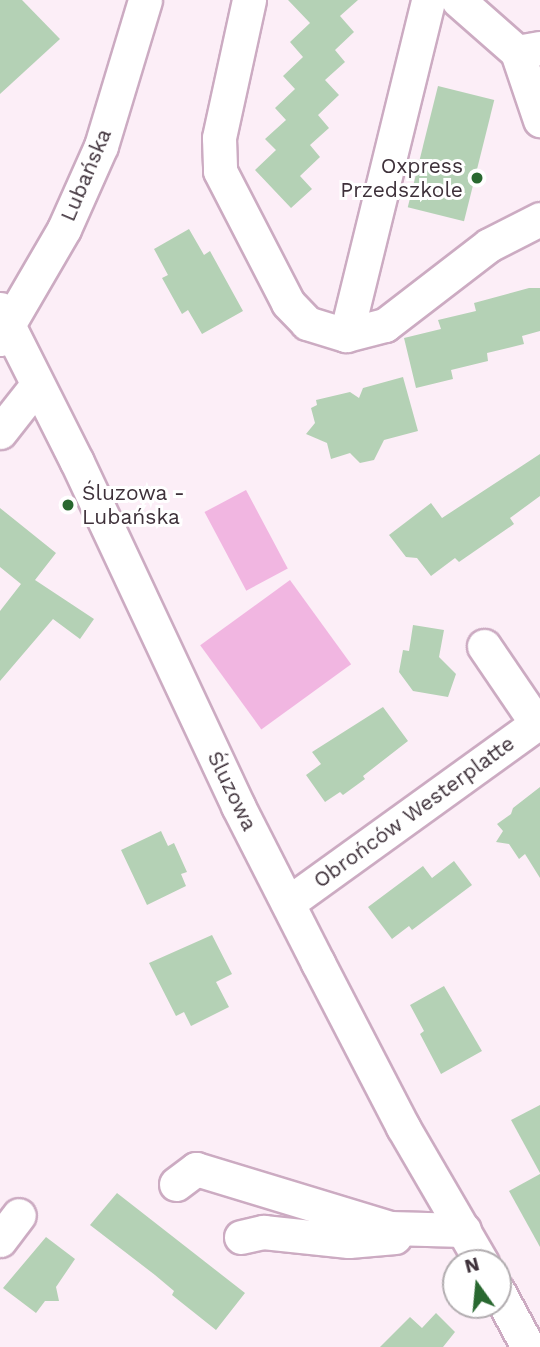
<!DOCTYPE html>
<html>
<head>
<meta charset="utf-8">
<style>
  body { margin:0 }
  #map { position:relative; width:540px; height:1347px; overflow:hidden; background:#fceef7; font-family:"Work Sans",sans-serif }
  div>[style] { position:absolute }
  .green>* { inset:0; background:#f1b6e1; transform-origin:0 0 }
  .building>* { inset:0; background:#b4d1b5; transform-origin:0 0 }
  .roads { filter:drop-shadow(2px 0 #ccabc2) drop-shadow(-2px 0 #ccabc2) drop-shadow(0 2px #ccabc2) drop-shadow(0 -2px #ccabc2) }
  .minor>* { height:33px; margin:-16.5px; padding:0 16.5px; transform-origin:16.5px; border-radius:16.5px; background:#fff }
  .dots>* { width:19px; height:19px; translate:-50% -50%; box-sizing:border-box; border:4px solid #fff; border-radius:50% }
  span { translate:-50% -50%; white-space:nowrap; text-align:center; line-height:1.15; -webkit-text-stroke:6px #fff; paint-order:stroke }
  .poi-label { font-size:21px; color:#3e313a }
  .right { translate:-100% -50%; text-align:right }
  .left { translate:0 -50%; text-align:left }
  .street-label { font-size:21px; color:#3e313a }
  .north { position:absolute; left:442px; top:1249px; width:70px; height:70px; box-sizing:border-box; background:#fff; border:2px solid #b2adb0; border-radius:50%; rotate:345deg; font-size:19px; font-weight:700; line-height:28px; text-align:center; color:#3e313a }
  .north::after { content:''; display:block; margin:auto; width:24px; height:32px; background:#296830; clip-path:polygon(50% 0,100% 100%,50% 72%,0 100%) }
</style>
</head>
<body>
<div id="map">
  <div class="green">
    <div style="left:246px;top:490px;width:89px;height:47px;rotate:62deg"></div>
    <div style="left:290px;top:580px;width:104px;height:111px;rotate:54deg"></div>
  </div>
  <div class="building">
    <div style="clip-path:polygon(0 0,22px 0,60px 39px,0 94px)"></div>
    <div style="clip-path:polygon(288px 0,358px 0,340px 16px,354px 32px,335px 50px,345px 62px,325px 80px,339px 95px,318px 115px,329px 128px,310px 145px,320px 157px,300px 176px,312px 189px,291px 208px,255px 170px,276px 150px,265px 139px,286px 120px,275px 108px,295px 89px,283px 76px,303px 57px,290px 42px,310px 23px)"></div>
    <div style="left:438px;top:86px;width:58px;height:125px;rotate:14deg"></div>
    <div style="clip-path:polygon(189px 229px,204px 255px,210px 251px,243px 311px,202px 334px,188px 310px,182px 314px,162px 278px,168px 275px,154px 249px)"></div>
    <div style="clip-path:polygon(529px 288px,540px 288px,540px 331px,522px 336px,524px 344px,487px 353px,488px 361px,451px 370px,453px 379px,416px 388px,404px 338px,441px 329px,438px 320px,476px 311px,474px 303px)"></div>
    <div style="clip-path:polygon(403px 377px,418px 431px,384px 440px,374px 460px,360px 463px,350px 453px,331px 459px,327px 443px,306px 434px,315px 423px,311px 408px,317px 405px,316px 400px,350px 392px,359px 398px,363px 388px)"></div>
    <div style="clip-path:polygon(540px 454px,540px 496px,510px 518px,514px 524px,459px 562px,455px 558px,431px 576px,417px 558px,406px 557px,389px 535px,431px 503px,442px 518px)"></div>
    <div style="clip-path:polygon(0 508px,56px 553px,35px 580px,94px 619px,80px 639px,53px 619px,0 681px,0 611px,21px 584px,0 567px)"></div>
    <div style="clip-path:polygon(413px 625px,444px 630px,439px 657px,456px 674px,448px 697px,413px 691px,399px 672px,403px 650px,409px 651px)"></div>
    <div style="clip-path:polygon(383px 707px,408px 741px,363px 776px,365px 779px,343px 795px,340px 792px,325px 802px,306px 775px,321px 764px,312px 752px)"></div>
    <div style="clip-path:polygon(540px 787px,540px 878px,525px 854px,519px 859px,509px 844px,496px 842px,503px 831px,497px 824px,511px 814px,513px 808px)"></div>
    <div style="clip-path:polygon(161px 831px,168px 846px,174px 843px,187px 872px,181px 874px,186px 886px,147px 905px,121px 850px)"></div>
    <div style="clip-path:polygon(454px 861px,472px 885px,412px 930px,409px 926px,392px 939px,368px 907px,423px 866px,432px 878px)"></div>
    <div style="clip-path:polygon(212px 935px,232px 974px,216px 982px,229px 1007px,191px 1026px,184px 1012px,176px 1016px,149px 963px)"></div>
    <div style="clip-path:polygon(444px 986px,482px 1051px,441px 1074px,420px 1034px,424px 1031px,410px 1005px)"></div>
    <div style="clip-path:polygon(540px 1105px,540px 1173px,511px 1120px)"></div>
    <div style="clip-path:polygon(540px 1174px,540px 1247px,509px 1191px)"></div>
    <div style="clip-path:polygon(117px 1193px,245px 1293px,216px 1330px,172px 1295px,174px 1291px,155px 1275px,90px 1225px)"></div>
    <div style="clip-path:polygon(46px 1237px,75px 1259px,56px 1287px,59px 1301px,45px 1301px,36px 1313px,3px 1288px)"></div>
    <div style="clip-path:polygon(436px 1313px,455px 1332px,443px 1347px,380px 1347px,410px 1317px,422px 1328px)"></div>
  </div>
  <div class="roads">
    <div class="minor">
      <div style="left:249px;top:0;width:141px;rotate:102.3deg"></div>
      <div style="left:219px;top:138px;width:33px;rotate:88deg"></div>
      <div style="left:220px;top:171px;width:148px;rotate:62.7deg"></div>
      <div style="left:288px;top:303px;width:28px;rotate:46deg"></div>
      <div style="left:307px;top:323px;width:41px;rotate:17.1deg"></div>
      <div style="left:458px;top:0;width:79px;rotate:41.4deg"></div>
      <div style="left:517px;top:52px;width:23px;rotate:-10deg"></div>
      <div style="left:517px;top:52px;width:72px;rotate:71.3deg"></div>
      <div style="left:0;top:309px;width:171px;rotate:63.3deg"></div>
      <div style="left:77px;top:462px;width:380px;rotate:64.9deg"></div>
      <div style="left:238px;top:806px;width:176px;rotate:63deg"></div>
      <div style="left:318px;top:963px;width:185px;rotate:62.6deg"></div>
      <div style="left:403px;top:1127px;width:157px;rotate:59.8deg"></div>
      <div style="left:346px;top:335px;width:345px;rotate:-76.2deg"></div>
      <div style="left:346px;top:335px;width:40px;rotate:-14.4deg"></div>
      <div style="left:385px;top:325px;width:131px;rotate:-37.6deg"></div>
      <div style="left:489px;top:245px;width:57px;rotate:-27deg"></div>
      <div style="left:0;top:339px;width:127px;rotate:-59.8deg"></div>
      <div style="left:64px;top:229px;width:91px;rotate:-66deg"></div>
      <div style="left:101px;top:146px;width:152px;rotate:-73.2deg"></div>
      <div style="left:0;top:432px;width:60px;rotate:-51.8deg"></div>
      <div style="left:484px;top:646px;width:94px;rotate:55.8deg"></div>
      <div style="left:288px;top:903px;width:311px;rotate:-35.8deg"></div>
      <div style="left:176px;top:1184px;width:25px;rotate:-37deg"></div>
      <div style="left:196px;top:1169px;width:203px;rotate:16.9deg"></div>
      <div style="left:390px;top:1228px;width:74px;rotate:1.5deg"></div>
      <div style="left:241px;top:1237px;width:23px;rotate:-13deg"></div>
      <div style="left:263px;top:1232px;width:86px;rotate:6deg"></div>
      <div style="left:349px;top:1241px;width:46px;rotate:-5deg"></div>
      <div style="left:0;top:1240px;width:31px;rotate:-53deg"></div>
      <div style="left:498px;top:1291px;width:64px;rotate:61.8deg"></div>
    </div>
  </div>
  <div class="dots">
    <div style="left:477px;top:178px;background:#296830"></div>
    <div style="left:68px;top:505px;background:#296830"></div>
  </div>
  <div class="poi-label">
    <span class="right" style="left:463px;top:178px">Oxpress<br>Przedszkole</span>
    <span class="left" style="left:82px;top:505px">Śluzowa -<br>Lubańska</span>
  </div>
  <div class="street-label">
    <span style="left:86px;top:175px;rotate:-67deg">Lubańska</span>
    <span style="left:232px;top:791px;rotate:64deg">Śluzowa</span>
    <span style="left:414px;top:812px;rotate:-36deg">Obrońców Westerplatte</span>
  </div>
  <div class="north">N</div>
</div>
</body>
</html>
